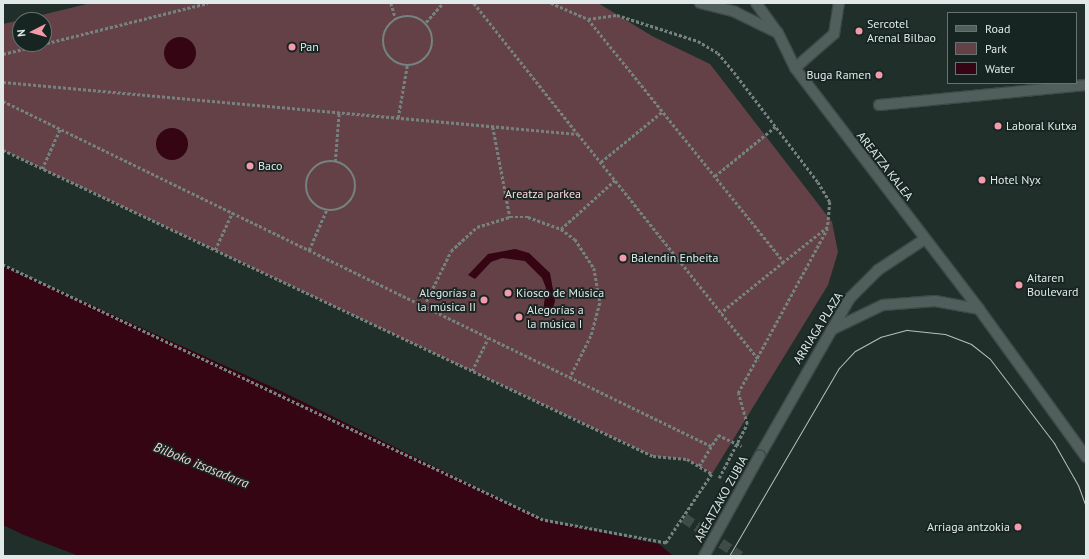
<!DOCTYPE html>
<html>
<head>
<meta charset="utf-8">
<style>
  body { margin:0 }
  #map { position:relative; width:1089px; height:559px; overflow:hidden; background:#212f2b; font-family:"PT Sans",sans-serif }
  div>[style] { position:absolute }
  .green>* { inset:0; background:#634147 }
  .water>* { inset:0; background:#350514 }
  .round { border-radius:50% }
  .pedestrian-tunnel>* { height:10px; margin-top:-5px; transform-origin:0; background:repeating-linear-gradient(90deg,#3e4b47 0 10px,transparent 0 15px) }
  .path>* { height:2.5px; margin-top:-1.25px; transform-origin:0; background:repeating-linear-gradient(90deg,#76827f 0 3px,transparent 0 5px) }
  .path>.ring { margin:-1.25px; padding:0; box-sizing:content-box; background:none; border:2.5px solid #76827f; border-radius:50% }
  .roads { filter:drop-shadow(1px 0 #3d4947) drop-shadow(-1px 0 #3d4947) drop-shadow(0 1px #3d4947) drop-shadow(0 -1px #3d4947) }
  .pedestrian>* { height:10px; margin:-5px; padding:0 5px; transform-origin:5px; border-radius:5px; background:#505f5b }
  .minor>* { height:10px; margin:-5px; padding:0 5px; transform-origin:5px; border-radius:5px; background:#505f5b }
  .tram>* { height:1px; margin:-0.5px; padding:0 0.5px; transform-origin:0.5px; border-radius:0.5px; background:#b5c0bd }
  .bridges { filter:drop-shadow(1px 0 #3d4947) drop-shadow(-1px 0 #3d4947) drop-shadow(0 1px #3d4947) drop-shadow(0 -1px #3d4947) }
  .minor-bridge>* { height:10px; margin:-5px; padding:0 5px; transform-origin:5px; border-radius:5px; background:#505f5b }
  .dots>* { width:11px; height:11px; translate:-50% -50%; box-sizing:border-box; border:2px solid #172522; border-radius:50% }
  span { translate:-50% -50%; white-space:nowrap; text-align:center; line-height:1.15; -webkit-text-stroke:3.5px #172522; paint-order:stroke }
  .poi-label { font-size:12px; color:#e0e9e7 }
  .left { translate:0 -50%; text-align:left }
  .right { translate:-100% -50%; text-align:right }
  .street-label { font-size:12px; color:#e0e9e7 }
  .park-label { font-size:12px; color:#ffd9df }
  .water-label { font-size:13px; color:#f8d3d9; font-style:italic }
  .frame { position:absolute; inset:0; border:4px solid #e0e9e7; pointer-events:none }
  .legend { position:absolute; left:947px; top:12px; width:130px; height:72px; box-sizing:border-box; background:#172522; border:1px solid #677371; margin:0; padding:5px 7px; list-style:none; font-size:12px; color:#e0e9e7 }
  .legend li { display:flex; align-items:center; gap:8px; height:20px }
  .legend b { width:20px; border:1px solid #677371 }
  .north { position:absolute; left:12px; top:12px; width:40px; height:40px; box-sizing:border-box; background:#172522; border:1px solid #677371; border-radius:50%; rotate:264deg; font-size:11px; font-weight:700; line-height:16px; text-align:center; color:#e0e9e7 }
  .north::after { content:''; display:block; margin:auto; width:14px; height:18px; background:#f39aab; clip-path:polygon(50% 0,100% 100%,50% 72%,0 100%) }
</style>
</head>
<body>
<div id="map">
  <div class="green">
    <div style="clip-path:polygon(91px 3px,598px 3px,652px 36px,710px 64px,832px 222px,838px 252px,828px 285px,712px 474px,687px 459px,653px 456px,3px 150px,3px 24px,20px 20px,20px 44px,44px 44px,44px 20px,21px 20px)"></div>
  </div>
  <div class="water">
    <div class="round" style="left:164px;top:37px;width:32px;height:32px"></div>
    <div class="round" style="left:156px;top:128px;width:32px;height:32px"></div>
    <div style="clip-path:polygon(515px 249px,529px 253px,550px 273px,555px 301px,551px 315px,543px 312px,546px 288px,542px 278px,525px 261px,502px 258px,491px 262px,475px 279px,468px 275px,488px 254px)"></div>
    <div style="clip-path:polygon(3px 265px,281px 391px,543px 520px,659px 544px,673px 556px,79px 556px,24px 535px,3px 525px)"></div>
  </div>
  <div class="pedestrian-tunnel">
    <div style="left:684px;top:518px;width:68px;rotate:34.2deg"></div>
  </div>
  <div class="path">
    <div style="left:391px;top:3px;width:17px;rotate:73deg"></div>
    <div style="left:474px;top:3px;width:167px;rotate:51.6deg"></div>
    <div style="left:551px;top:3px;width:40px;rotate:23.4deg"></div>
    <div style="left:588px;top:19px;width:312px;rotate:51.1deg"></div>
    <div style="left:784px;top:262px;width:81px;rotate:141deg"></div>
    <div class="ring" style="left:383px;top:16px;width:47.5px;height:47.5px"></div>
    <div style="left:588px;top:19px;width:29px;rotate:-8deg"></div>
    <div style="left:617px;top:15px;width:85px;rotate:17.8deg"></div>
    <div style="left:698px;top:41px;width:23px;rotate:31deg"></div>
    <div style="left:718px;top:53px;width:30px;rotate:50deg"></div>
    <div style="left:737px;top:76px;width:133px;rotate:52.6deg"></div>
    <div style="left:818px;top:182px;width:23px;rotate:59deg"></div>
    <div style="left:830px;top:202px;width:25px;rotate:95deg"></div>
    <div style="left:828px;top:227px;width:56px;rotate:141.5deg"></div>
    <div style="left:426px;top:22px;width:25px;rotate:-48deg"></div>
    <div style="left:3px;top:54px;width:211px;rotate:-14deg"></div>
    <div style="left:3px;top:82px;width:577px;rotate:5.17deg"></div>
    <div style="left:578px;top:134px;width:290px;rotate:51.3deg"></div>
    <div style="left:3px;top:101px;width:788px;rotate:25.98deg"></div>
    <div style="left:398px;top:118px;width:53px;rotate:-80.2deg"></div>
    <div style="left:493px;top:127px;width:92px;rotate:79.3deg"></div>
    <div style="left:3px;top:150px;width:718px;rotate:25.21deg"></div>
    <div style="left:653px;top:456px;width:34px;rotate:5deg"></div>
    <div style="left:687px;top:459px;width:29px;rotate:31deg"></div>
    <div style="left:712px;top:474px;width:83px;rotate:123.7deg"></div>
    <div style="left:666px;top:543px;width:125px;rotate:-169.4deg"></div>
    <div style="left:543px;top:520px;width:597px;rotate:-154.72deg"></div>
    <div class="ring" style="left:306px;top:161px;width:47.5px;height:47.5px"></div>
    <div style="left:335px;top:162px;width:50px;rotate:-85.4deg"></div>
    <div style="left:601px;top:162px;width:80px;rotate:-39.4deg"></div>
    <div style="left:42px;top:169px;width:44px;rotate:-65.8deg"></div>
    <div style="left:715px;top:176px;width:79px;rotate:-39.3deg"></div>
    <div style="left:561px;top:229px;width:73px;rotate:-42.2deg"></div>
    <div style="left:215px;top:250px;width:41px;rotate:-65.3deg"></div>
    <div style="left:309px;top:250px;width:43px;rotate:-66.4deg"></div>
    <div style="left:424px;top:306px;width:61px;rotate:-63.9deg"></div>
    <div style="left:451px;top:251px;width:35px;rotate:-43deg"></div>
    <div style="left:477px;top:227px;width:34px;rotate:-17deg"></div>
    <div style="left:510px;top:217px;width:18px"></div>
    <div style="left:528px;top:217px;width:35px;rotate:20deg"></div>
    <div style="left:561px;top:229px;width:17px;rotate:36deg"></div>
    <div style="left:575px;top:239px;width:35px;rotate:57deg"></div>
    <div style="left:594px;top:268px;width:36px;rotate:80deg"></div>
    <div style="left:600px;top:303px;width:34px;rotate:105deg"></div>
    <div style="left:591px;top:336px;width:47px;rotate:116.6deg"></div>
    <div style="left:472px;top:371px;width:37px;rotate:-64deg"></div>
    <div style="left:699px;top:466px;width:36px;rotate:-58deg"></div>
    <div style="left:718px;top:435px;width:26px;rotate:25deg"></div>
    <div style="left:719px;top:478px;width:61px;rotate:-62.6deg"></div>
    <div style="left:747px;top:424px;width:32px;rotate:-106deg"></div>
    <div style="left:738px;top:393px;width:187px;rotate:-61.5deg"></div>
  </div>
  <div class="roads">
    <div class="pedestrian">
      <div style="left:795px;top:68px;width:52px;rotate:-41.1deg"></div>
      <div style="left:834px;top:34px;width:31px;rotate:-81deg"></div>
      <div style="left:879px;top:105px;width:208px;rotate:-5.5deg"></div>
    </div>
    <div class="minor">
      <div style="left:700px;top:3px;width:36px;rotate:14deg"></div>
      <div style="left:735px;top:12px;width:46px;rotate:26deg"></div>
      <div style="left:756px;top:3px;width:37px;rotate:54deg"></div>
      <div style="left:778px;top:33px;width:39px;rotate:64deg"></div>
      <div style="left:795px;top:68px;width:303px;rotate:52.6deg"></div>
      <div style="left:979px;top:309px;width:183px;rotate:54.1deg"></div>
      <div style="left:831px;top:330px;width:58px;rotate:-25.7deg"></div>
      <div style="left:883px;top:305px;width:52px;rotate:-4.4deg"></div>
      <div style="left:935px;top:301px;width:45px;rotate:10.3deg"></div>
      <div style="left:760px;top:455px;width:181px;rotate:-60.2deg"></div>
      <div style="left:850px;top:298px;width:40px;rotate:-45deg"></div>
      <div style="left:878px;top:270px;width:56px;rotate:-33.4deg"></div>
    </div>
  </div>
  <div class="tram">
    <div style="left:729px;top:556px;width:218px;rotate:-59.7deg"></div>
    <div style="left:839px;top:368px;width:23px;rotate:-47deg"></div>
    <div style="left:855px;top:351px;width:29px;rotate:-29deg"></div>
    <div style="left:880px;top:337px;width:28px;rotate:-15deg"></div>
    <div style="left:907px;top:330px;width:38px;rotate:6deg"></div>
    <div style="left:945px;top:334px;width:28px;rotate:21deg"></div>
    <div style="left:971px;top:344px;width:24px;rotate:38deg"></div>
    <div style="left:990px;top:359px;width:106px;rotate:52.7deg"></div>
    <div style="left:1054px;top:443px;width:48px;rotate:60.3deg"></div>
    <div style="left:1078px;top:485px;width:23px;rotate:70deg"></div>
  </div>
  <div class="bridges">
    <div class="minor-bridge">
      <div style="left:704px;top:556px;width:115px;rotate:-61deg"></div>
    </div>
  </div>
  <div class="dots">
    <div style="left:859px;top:31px;background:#f39aab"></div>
    <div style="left:292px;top:47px;background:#f39aab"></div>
    <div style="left:879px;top:75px;background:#f39aab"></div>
    <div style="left:998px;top:126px;background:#f39aab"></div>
    <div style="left:250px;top:166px;background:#f39aab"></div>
    <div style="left:982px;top:180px;background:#f39aab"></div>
    <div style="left:623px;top:258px;background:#f39aab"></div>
    <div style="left:1019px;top:285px;background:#f39aab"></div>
    <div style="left:508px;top:293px;background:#f39aab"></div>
    <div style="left:484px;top:300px;background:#f39aab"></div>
    <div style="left:519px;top:317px;background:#f39aab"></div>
    <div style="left:1018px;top:527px;background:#f39aab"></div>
  </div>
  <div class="poi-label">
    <span class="left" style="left:867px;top:31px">Sercotel<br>Arenal Bilbao</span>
    <span class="left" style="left:300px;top:47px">Pan</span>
    <span class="right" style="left:871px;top:75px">Buga Ramen</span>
    <span class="left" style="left:1006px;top:126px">Laboral Kutxa</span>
    <span class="left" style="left:258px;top:166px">Baco</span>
    <span class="left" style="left:990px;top:180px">Hotel Nyx</span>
    <span class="left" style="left:631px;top:258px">Balendin Enbeita</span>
    <span class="left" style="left:1027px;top:285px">Aitaren<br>Boulevard</span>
    <span class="right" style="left:476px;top:300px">Alegorías a<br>la música II</span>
    <span class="left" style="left:516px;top:293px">Kiosco de Música</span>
    <span class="left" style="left:527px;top:317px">Alegorías a<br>la música I</span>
    <span class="right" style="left:1010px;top:527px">Arriaga antzokia</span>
  </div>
  <div class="street-label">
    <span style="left:885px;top:166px;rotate:52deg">AREATZA KALEA</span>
    <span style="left:818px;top:328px;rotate:-58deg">ARRIAGA PLAZA</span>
    <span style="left:721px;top:499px;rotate:-61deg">AREATZAKO ZUBIA</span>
  </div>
  <div class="park-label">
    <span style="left:543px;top:194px">Areatza parkea</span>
  </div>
  <div class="water-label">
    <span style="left:201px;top:466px;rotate:22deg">Bilboko itsasadarra</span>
  </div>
  <div class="frame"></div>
  <ul class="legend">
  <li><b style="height:5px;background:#505f5b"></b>Road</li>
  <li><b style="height:11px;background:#634147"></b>Park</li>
  <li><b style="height:11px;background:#350514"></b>Water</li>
  </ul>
  <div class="north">N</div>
</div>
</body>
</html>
